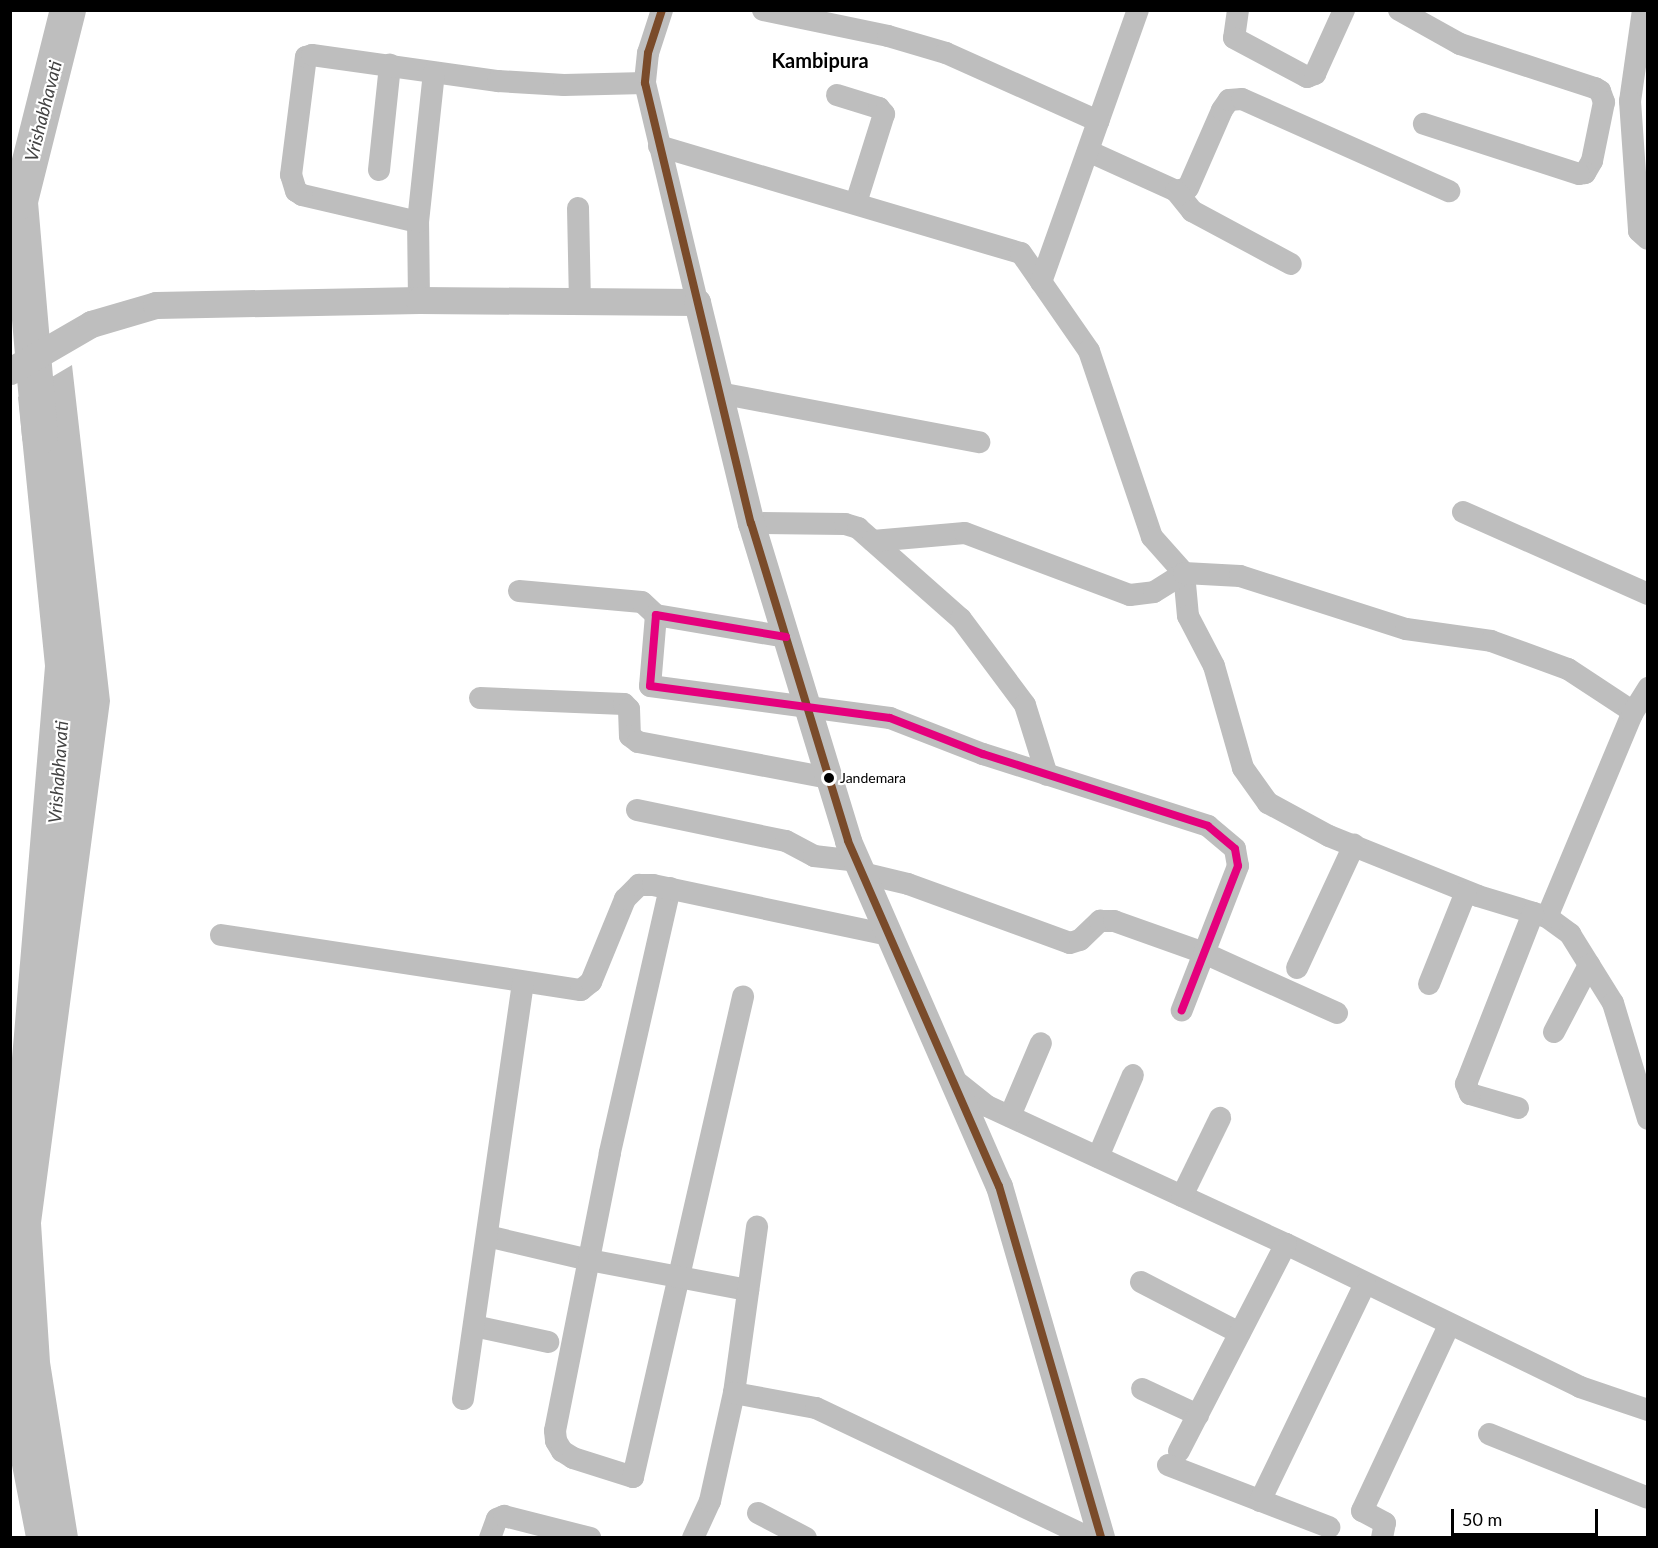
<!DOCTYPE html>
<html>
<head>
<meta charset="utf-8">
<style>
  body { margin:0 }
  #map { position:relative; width:1658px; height:1548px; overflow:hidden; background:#fff; font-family:Lato,sans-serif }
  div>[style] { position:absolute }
  .water>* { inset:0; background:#bebebe }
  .river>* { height:36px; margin:-18px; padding:0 18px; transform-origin:18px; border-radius:18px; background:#bebebe }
  .minor>* { height:22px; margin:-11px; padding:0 11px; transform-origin:11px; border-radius:11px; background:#bebebe }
  .tertiary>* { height:27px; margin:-13.5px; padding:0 13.5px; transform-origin:13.5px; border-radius:13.5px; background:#bebebe }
  .bus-1>* { height:8px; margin:-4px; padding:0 4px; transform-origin:4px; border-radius:4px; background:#7a4b2a }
  .bus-2>* { height:8px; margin:-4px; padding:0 4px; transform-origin:4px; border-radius:4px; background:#e5007d }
  .dots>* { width:16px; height:16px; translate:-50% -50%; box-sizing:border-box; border:3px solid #fff; border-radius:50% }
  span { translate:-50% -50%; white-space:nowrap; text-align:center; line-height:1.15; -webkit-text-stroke:4.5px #fff; paint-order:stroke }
  .bus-label { font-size:14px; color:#000 }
  .left { translate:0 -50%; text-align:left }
  .water-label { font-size:18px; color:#434343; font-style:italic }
  .quarter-label { font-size:20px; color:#000; font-weight:700 }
  .frame { position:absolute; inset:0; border:12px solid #000; pointer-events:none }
  .scale { position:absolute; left:1451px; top:1509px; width:147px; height:27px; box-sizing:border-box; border:3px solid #000; border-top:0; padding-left:8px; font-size:18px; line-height:21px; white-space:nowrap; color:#000; -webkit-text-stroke:4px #fff; paint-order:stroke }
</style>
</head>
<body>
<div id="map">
  <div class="water">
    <div style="clip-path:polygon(72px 365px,110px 701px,41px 1223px,50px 1362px,78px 1537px,26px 1538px,10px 1455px,10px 1082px,45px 666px,18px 397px)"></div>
  </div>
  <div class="river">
    <div style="left:40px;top:436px;width:236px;rotate:-94.9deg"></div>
    <div style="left:20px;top:201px;width:197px;rotate:-75.9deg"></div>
  </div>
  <div class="minor">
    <div style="left:662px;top:10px;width:45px;rotate:108deg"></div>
    <div style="left:648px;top:53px;width:30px;rotate:96deg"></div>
    <div style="left:645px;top:83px;width:225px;rotate:76.6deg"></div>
    <div style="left:763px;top:10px;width:128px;rotate:11.7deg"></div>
    <div style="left:888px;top:36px;width:60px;rotate:16.3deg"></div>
    <div style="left:946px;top:53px;width:167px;rotate:24.1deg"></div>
    <div style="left:1238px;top:10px;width:28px;rotate:98deg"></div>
    <div style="left:1234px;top:38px;width:83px;rotate:28.1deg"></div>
    <div style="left:1307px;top:77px;width:9px;rotate:-21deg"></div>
    <div style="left:1315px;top:74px;width:70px;rotate:-65.6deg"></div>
    <div style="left:1399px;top:10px;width:70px;rotate:29.1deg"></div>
    <div style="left:1460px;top:44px;width:142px;rotate:18.1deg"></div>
    <div style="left:1595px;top:88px;width:6px;rotate:31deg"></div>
    <div style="left:1600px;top:91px;width:12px;rotate:70deg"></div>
    <div style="left:1604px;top:102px;width:60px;rotate:101.5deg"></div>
    <div style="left:1592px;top:161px;width:14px;rotate:120deg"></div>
    <div style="left:1585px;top:173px;width:6px;rotate:171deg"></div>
    <div style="left:1579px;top:174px;width:163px;rotate:-162.1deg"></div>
    <div style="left:1643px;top:10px;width:92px;rotate:98.1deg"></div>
    <div style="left:1630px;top:101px;width:130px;rotate:86deg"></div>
    <div style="left:1639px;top:231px;width:12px;rotate:42deg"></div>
    <div style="left:837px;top:95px;width:44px;rotate:17.2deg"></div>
    <div style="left:879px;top:108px;width:8px;rotate:50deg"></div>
    <div style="left:884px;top:114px;width:93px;rotate:107.5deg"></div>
    <div style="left:659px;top:146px;width:377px;rotate:16.5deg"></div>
    <div style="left:1021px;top:253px;width:119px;rotate:55.2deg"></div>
    <div style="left:1089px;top:351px;width:196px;rotate:71.3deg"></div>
    <div style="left:1152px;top:537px;width:48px;rotate:48.4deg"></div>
    <div style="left:1184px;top:573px;width:43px;rotate:84.7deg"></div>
    <div style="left:1188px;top:616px;width:56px;rotate:62.5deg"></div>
    <div style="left:1214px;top:666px;width:106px;rotate:74.1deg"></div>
    <div style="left:1243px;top:768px;width:43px;rotate:54.5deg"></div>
    <div style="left:1268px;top:803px;width:69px;rotate:28.4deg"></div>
    <div style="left:1329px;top:836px;width:161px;rotate:21.9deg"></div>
    <div style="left:1478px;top:896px;width:72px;rotate:16.9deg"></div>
    <div style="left:1547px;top:917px;width:29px;rotate:36deg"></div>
    <div style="left:1570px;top:934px;width:81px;rotate:58.1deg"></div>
    <div style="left:1613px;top:1003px;width:121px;rotate:73.2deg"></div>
    <div style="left:1088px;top:151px;width:97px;rotate:24.4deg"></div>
    <div style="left:1176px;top:191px;width:12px;rotate:-14deg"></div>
    <div style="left:1188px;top:188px;width:85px;rotate:-66.4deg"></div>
    <div style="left:1222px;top:110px;width:12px;rotate:-55deg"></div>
    <div style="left:1229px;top:100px;width:13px;rotate:-4deg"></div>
    <div style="left:1242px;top:99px;width:227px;rotate:24deg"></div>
    <div style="left:379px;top:170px;width:106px;rotate:-84deg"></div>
    <div style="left:1176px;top:191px;width:26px;rotate:51deg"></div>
    <div style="left:1192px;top:211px;width:112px;rotate:28.2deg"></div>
    <div style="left:578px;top:208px;width:93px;rotate:88.8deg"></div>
    <div style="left:418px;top:222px;width:119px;rotate:-166.9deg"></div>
    <div style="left:302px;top:195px;width:7px;rotate:-146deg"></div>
    <div style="left:296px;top:191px;width:17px;rotate:-107deg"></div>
    <div style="left:291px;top:175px;width:119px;rotate:-82.8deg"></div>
    <div style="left:306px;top:57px;width:6px;rotate:-18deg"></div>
    <div style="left:312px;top:55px;width:188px;rotate:8deg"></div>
    <div style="left:498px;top:81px;width:66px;rotate:3.5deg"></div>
    <div style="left:564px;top:85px;width:81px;rotate:-1.4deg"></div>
    <div style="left:1041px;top:282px;width:289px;rotate:-70.4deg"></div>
    <div style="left:419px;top:300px;width:78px;rotate:-90.7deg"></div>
    <div style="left:418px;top:222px;width:150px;rotate:-83.9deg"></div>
    <div style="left:719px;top:393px;width:265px;rotate:10.7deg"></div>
    <div style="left:1463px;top:512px;width:202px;rotate:23.9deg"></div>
    <div style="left:751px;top:523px;width:94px;rotate:0.6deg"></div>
    <div style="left:845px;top:524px;width:14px;rotate:17deg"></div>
    <div style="left:858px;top:528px;width:137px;rotate:41.5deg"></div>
    <div style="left:961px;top:619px;width:107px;rotate:53.3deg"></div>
    <div style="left:1025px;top:705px;width:73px;rotate:72.6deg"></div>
    <div style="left:873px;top:541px;width:92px;rotate:-5deg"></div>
    <div style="left:965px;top:533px;width:176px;rotate:20.6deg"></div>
    <div style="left:1130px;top:595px;width:24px;rotate:-7deg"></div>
    <div style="left:1154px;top:592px;width:36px;rotate:-32deg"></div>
    <div style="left:1184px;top:573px;width:56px;rotate:3.1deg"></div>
    <div style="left:1240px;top:576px;width:174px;rotate:17.7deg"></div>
    <div style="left:1406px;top:629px;width:86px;rotate:8deg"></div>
    <div style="left:1491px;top:641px;width:82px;rotate:20deg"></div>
    <div style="left:1568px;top:669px;width:73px;rotate:33.3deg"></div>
    <div style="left:1629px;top:709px;width:6px;rotate:59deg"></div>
    <div style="left:1632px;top:714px;width:220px;rotate:112.7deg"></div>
    <div style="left:519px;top:591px;width:123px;rotate:5.1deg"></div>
    <div style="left:642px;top:602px;width:19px;rotate:43deg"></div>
    <div style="left:786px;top:637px;width:132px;rotate:-170.4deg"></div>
    <div style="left:656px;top:615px;width:71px;rotate:94.8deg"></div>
    <div style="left:650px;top:686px;width:242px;rotate:7.6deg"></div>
    <div style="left:890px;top:718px;width:100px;rotate:21.2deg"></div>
    <div style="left:983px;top:754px;width:236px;rotate:17.7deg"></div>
    <div style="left:1208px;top:826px;width:35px;rotate:40deg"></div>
    <div style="left:1235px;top:849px;width:17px;rotate:80deg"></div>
    <div style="left:1238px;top:866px;width:155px;rotate:111.3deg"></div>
    <div style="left:480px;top:698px;width:144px;rotate:2.4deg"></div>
    <div style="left:624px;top:704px;width:7px;rotate:45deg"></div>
    <div style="left:629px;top:709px;width:27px;rotate:88deg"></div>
    <div style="left:630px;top:736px;width:10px;rotate:37deg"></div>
    <div style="left:638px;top:742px;width:194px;rotate:10.7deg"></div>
    <div style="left:1632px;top:714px;width:31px;rotate:-58deg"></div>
    <div style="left:637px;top:810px;width:152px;rotate:11.8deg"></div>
    <div style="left:786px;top:841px;width:32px;rotate:28deg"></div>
    <div style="left:814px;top:856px;width:43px;rotate:6.6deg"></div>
    <div style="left:862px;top:873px;width:47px;rotate:13.4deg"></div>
    <div style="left:908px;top:884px;width:172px;rotate:20deg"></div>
    <div style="left:1070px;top:943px;width:10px;rotate:-17deg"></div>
    <div style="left:1080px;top:940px;width:28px;rotate:-44deg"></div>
    <div style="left:1100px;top:921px;width:14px"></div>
    <div style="left:1114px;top:921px;width:96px;rotate:19.6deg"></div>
    <div style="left:1204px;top:953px;width:146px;rotate:24.3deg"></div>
    <div style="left:670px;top:888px;width:272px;rotate:102.8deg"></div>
    <div style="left:610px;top:1153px;width:283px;rotate:101.2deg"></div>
    <div style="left:555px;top:1431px;width:10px;rotate:84deg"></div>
    <div style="left:556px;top:1441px;width:12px;rotate:59deg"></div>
    <div style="left:562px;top:1451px;width:13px;rotate:32deg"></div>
    <div style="left:573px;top:1458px;width:63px;rotate:17.6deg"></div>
    <div style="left:633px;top:1477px;width:493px;rotate:-77.1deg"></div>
    <div style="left:221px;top:935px;width:364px;rotate:8.7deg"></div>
    <div style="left:581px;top:990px;width:13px;rotate:-39deg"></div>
    <div style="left:591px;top:982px;width:90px;rotate:-67.7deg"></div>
    <div style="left:625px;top:899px;width:20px;rotate:-45deg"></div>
    <div style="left:639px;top:885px;width:14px"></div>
    <div style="left:653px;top:885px;width:241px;rotate:12deg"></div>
    <div style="left:1297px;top:968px;width:136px;rotate:-65.1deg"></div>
    <div style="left:1429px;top:984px;width:99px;rotate:-68.1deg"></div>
    <div style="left:1554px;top:1032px;width:76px;rotate:-62.4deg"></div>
    <div style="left:952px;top:1078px;width:45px;rotate:38.7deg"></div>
    <div style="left:987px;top:1106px;width:329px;rotate:24.8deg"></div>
    <div style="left:1286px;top:1244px;width:327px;rotate:25.9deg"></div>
    <div style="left:1580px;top:1387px;width:72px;rotate:18.7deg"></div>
    <div style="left:1518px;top:1108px;width:50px;rotate:-163.7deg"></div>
    <div style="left:1470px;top:1094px;width:11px;rotate:-112deg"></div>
    <div style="left:1466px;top:1084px;width:184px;rotate:-68.6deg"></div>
    <div style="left:1010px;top:1116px;width:79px;rotate:-67deg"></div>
    <div style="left:1098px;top:1157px;width:89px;rotate:-66.9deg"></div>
    <div style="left:1182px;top:1196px;width:87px;rotate:-64deg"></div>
    <div style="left:487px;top:1236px;width:105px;rotate:13.2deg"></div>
    <div style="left:589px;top:1260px;width:162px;rotate:10.7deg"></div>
    <div style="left:1141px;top:1282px;width:111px;rotate:27.3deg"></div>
    <div style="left:474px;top:1326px;width:76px;rotate:12.2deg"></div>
    <div style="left:1142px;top:1389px;width:62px;rotate:24.9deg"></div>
    <div style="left:734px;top:1393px;width:168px;rotate:-82.1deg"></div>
    <div style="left:463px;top:1399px;width:421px;rotate:-81.8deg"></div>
    <div style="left:1489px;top:1434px;width:171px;rotate:21.9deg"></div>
    <div style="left:1179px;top:1451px;width:233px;rotate:-62.7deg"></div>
    <div style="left:1168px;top:1465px;width:173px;rotate:21.1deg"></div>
    <div style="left:1260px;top:1501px;width:241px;rotate:-64.2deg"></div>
    <div style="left:758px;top:1513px;width:54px;rotate:27.5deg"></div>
    <div style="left:490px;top:1538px;width:20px;rotate:-70deg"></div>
    <div style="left:497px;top:1519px;width:8px;rotate:-23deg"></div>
    <div style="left:504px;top:1516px;width:89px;rotate:14.3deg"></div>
    <div style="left:693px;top:1538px;width:41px;rotate:-65.3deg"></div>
    <div style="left:710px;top:1501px;width:111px;rotate:-77.5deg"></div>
    <div style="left:734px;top:1393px;width:83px;rotate:10.4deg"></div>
    <div style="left:816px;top:1408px;width:303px;rotate:25.4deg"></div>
    <div style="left:1382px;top:1538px;width:15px;rotate:-79deg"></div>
    <div style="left:1385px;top:1523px;width:26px;rotate:-152deg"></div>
    <div style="left:1362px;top:1511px;width:205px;rotate:-64.9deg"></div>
  </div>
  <div class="tertiary">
    <div style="left:10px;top:371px;width:94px;rotate:-30.1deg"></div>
    <div style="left:91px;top:324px;width:68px;rotate:-16.3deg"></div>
    <div style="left:156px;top:305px;width:263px;rotate:-1.1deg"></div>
    <div style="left:419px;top:300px;width:278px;rotate:0.4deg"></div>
    <div style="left:697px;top:302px;width:228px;rotate:76.3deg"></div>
    <div style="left:751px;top:523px;width:332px;rotate:73deg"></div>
    <div style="left:848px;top:841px;width:377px;rotate:66.4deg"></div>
    <div style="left:999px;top:1186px;width:366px;rotate:73.8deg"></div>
  </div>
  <div class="bus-1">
    <div style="left:662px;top:10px;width:45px;rotate:108deg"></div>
    <div style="left:648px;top:53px;width:30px;rotate:96deg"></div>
    <div style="left:645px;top:83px;width:453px;rotate:76.5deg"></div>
    <div style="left:751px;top:523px;width:332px;rotate:73deg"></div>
    <div style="left:848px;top:841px;width:377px;rotate:66.4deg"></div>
    <div style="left:999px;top:1186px;width:366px;rotate:73.8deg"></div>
  </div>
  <div class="bus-2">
    <div style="left:786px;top:637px;width:132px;rotate:-170.4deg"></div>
    <div style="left:656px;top:615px;width:71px;rotate:94.8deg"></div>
    <div style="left:650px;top:686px;width:242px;rotate:7.6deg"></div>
    <div style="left:890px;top:718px;width:100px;rotate:21.2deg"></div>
    <div style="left:983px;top:754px;width:236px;rotate:17.7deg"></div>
    <div style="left:1208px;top:826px;width:35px;rotate:40deg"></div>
    <div style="left:1235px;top:849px;width:17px;rotate:80deg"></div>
    <div style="left:1238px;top:866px;width:155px;rotate:111.3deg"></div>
  </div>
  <div class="dots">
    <div style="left:829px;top:778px;background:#000"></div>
  </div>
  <div class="bus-label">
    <span class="left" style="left:840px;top:778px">Jandemara</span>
  </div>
  <div class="water-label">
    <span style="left:43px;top:111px;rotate:-76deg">Vrishabhavati</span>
    <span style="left:58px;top:772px;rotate:-86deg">Vrishabhavati</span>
  </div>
  <div class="quarter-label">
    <span style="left:820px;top:60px">Kambipura</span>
  </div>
  <div class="frame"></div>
  <div class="scale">50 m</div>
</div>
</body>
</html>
